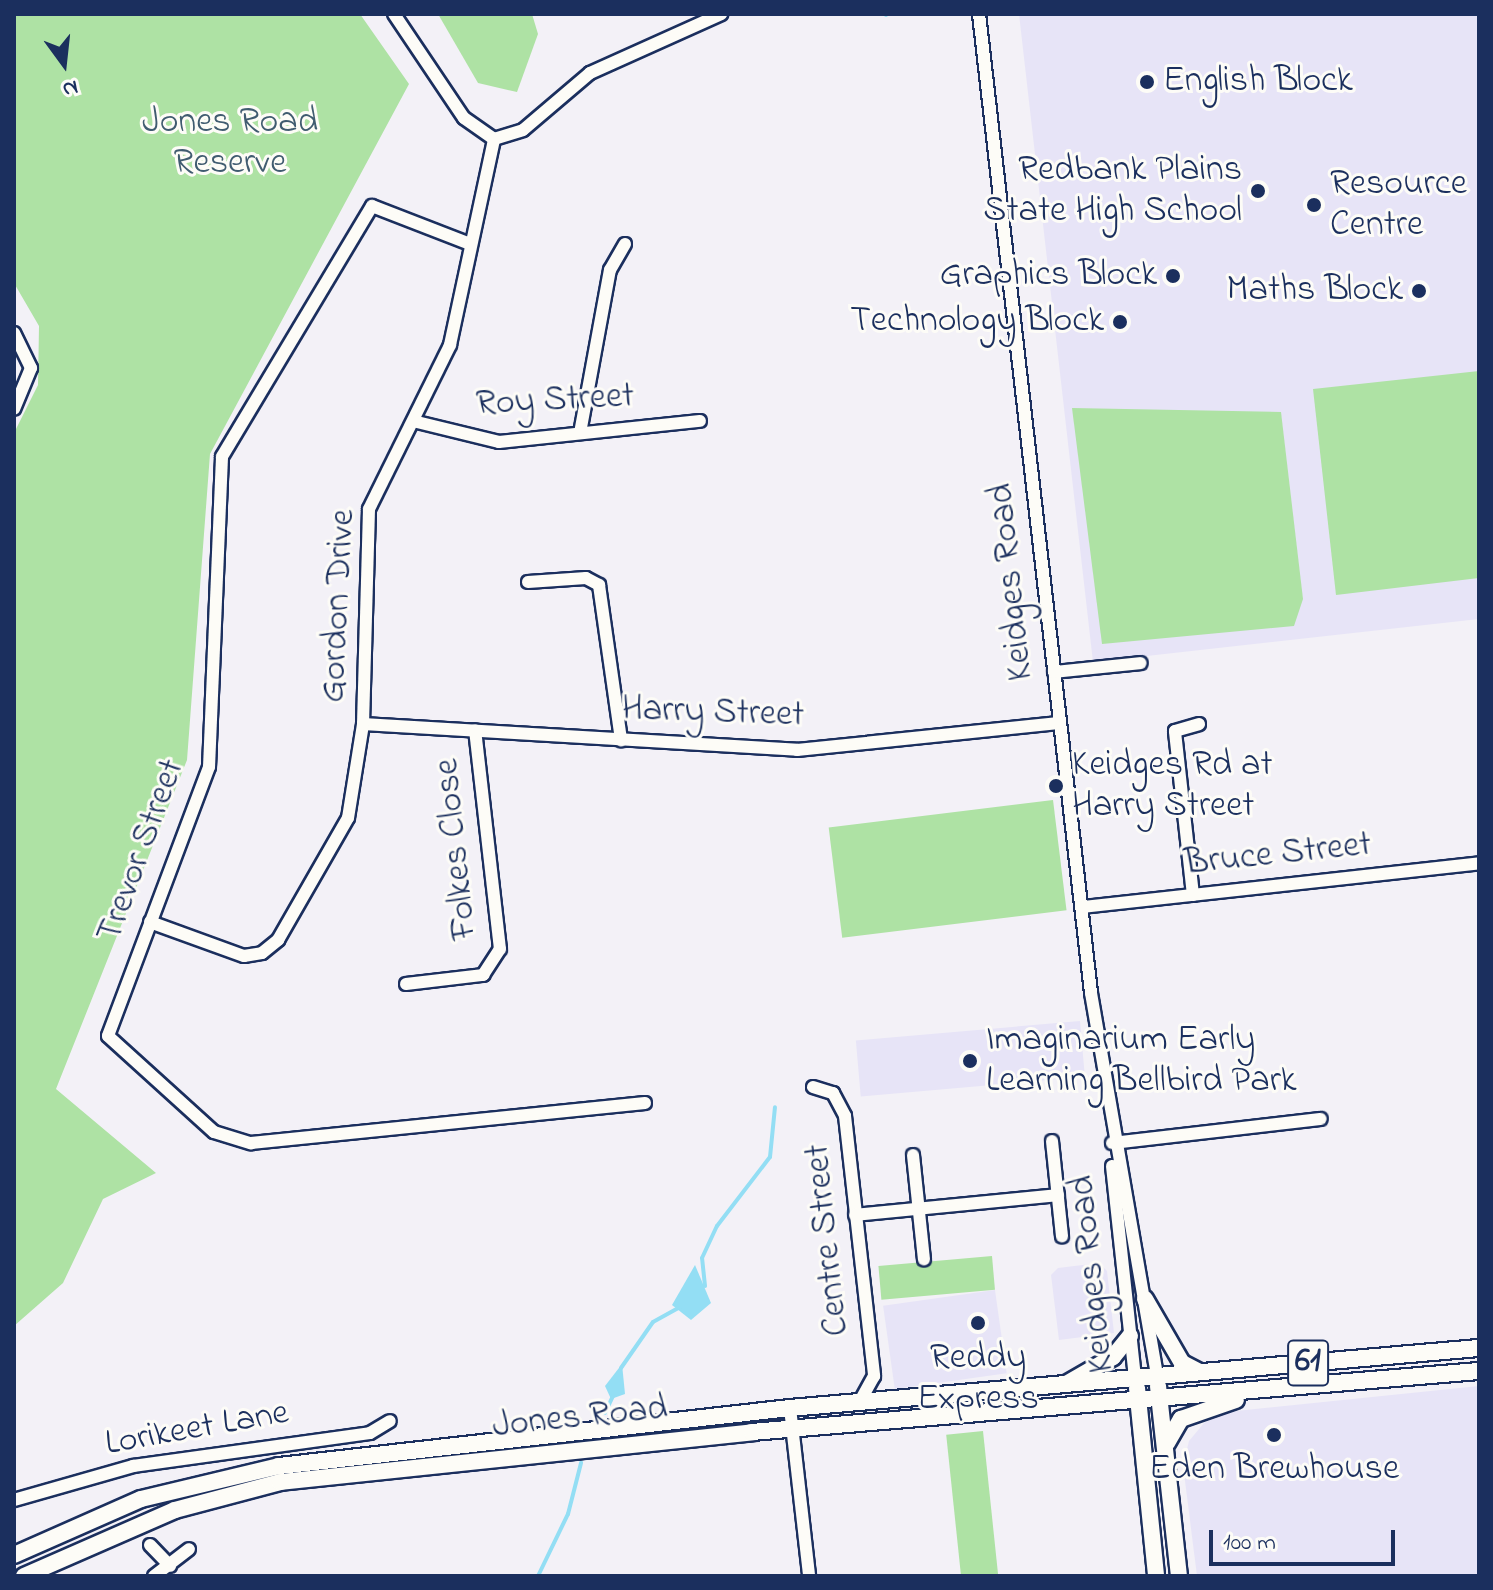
<!DOCTYPE html>
<html>
<head>
<meta charset="utf-8">
<style>
  body { margin:0 }
  #map { position:relative; width:1493px; height:1590px; overflow:hidden; background:#f3f1f7; font-family:"Indie Flower",sans-serif }
  div>[style] { position:absolute }
  .built>* { inset:0; background:#e7e4f7; transform-origin:0 0 }
  .green>* { inset:0; background:#aee2a4; transform-origin:0 0 }
  .water>* { inset:0; background:#93def4 }
  .stream>* { height:4px; margin:-2px; padding:0 2px; transform-origin:2px; border-radius:2px; background:#93def4 }
  .roads { filter:drop-shadow(2px 0 #1b2f5e) drop-shadow(-2px 0 #1b2f5e) drop-shadow(0 2px #1b2f5e) drop-shadow(0 -2px #1b2f5e) }
  .minor>* { height:12px; margin:-6px; padding:0 6px; transform-origin:6px; border-radius:6px; background:#fdfcf7 }
  .major>* { height:16px; margin:-8px; padding:0 8px; transform-origin:8px; border-radius:8px; background:#fdfcf7 }
  .dots>* { width:22px; height:22px; translate:-50% -50%; box-sizing:border-box; border:4px solid #fdfcf7; border-radius:50% }
  span { translate:-50% -50%; white-space:nowrap; text-align:center; line-height:1.15; -webkit-text-stroke:6px #fdfcf7; paint-order:stroke }
  .shield-label span { padding:2px 6px; background:#fdfcf7; border:2px solid; border-radius:6px; -webkit-text-stroke-width:0 }
  .shield-label { font-size:34px; color:#1b2f5e; font-weight:700 }
  .poi-label { font-size:36px; color:#1b2f5e }
  .left { translate:0 -50%; text-align:left }
  .right { translate:-100% -50%; text-align:right }
  .park-label { font-size:36px; color:#405c70 }
  .street-label { font-size:36px; color:#1b2f5e }
  .frame { position:absolute; inset:0; border:16px solid #1b2f5e; pointer-events:none }
  .north { position:absolute; left:24px; top:24px; width:80px; height:80px; -webkit-text-stroke:6px #fdfcf7; paint-order:stroke; rotate:165deg; font-size:22px; font-weight:700; line-height:32px; text-align:center; color:#1b2f5e }
  .north::after { content:''; display:block; margin:auto; width:28px; height:36px; background:#1b2f5e; clip-path:polygon(50% 0,100% 100%,50% 72%,0 100%) }
  .scale { position:absolute; left:1209px; top:1530px; width:186px; height:36px; box-sizing:border-box; border:4px solid #1b2f5e; border-top:0; padding-left:10px; font-size:24px; line-height:28px; white-space:nowrap; color:#1b2f5e; -webkit-text-stroke:6px #fdfcf7; paint-order:stroke }
</style>
</head>
<body>
<div id="map">
  <div class="built">
    <div style="clip-path:polygon(1019px 14px,1479px 14px,1479px 619px,1093px 662px)"></div>
    <div style="left:1080px;top:1021px;width:56px;height:225px;rotate:85deg"></div>
    <div style="clip-path:polygon(1099px 1263px,1107px 1271px,1114px 1333px,1059px 1340px,1051px 1275px,1058px 1268px)"></div>
    <div style="left:995px;top:1290px;width:84px;height:113px;rotate:82deg"></div>
    <div style="clip-path:polygon(1479px 1386px,1479px 1576px,1197px 1576px,1183px 1465px,1189px 1441px,1204px 1423px,1226px 1412px)"></div>
  </div>
  <div class="green">
    <div style="clip-path:polygon(14px 14px,360px 14px,409px 84px,210px 454px,187px 760px,56px 1089px,156px 1173px,103px 1199px,63px 1283px,14px 1326px,14px 433px,38px 385px,39px 326px,14px 283px)"></div>
    <div style="clip-path:polygon(438px 14px,532px 14px,538px 34px,517px 92px,478px 83px)"></div>
    <div style="clip-path:polygon(1479px 371px,1479px 578px,1336px 595px,1313px 389px)"></div>
    <div style="clip-path:polygon(1072px 408px,1281px 412px,1303px 599px,1294px 626px,1102px 644px)"></div>
    <div style="left:1053px;top:800px;width:111px;height:226px;rotate:83deg"></div>
    <div style="left:992px;top:1256px;width:34px;height:114px;rotate:85deg"></div>
    <div style="left:983px;top:1431px;width:146px;height:37px;rotate:84deg"></div>
  </div>
  <div class="water">
    <div style="clip-path:polygon(695px 1265px,711px 1303px,691px 1320px,672px 1305px)"></div>
    <div style="clip-path:polygon(622px 1364px,625px 1394px,611px 1399px,605px 1386px)"></div>
  </div>
  <div class="stream">
    <div style="left:886px;top:15px;width:1px;rotate:-90deg"></div>
    <div style="left:705px;top:1286px;width:28px;rotate:-96deg"></div>
    <div style="left:702px;top:1258px;width:35px;rotate:-65deg"></div>
    <div style="left:717px;top:1226px;width:87px;rotate:-52.5deg"></div>
    <div style="left:770px;top:1157px;width:50px;rotate:-84.3deg"></div>
    <div style="left:621px;top:1368px;width:56px;rotate:-55.2deg"></div>
    <div style="left:653px;top:1322px;width:31px;rotate:-29deg"></div>
    <div style="left:605px;top:1413px;width:19px;rotate:-65deg"></div>
    <div style="left:538px;top:1576px;width:69px;rotate:-64.2deg"></div>
    <div style="left:568px;top:1514px;width:53px;rotate:-75.7deg"></div>
  </div>
  <div class="roads">
    <div class="minor">
      <div style="left:394px;top:14px;width:125px;rotate:56.1deg"></div>
      <div style="left:464px;top:118px;width:37px;rotate:35deg"></div>
      <div style="left:494px;top:139px;width:30px;rotate:-17deg"></div>
      <div style="left:523px;top:130px;width:88px;rotate:-40.4deg"></div>
      <div style="left:590px;top:73px;width:144px;rotate:-24.2deg"></div>
      <div style="left:979px;top:14px;width:985px;rotate:83.47deg"></div>
      <div style="left:1091px;top:993px;width:390px;rotate:80.2deg"></div>
      <div style="left:470px;top:244px;width:105px;rotate:-158.8deg"></div>
      <div style="left:372px;top:206px;width:292px;rotate:120.9deg"></div>
      <div style="left:222px;top:457px;width:310px;rotate:92.4deg"></div>
      <div style="left:209px;top:767px;width:287px;rotate:110.6deg"></div>
      <div style="left:108px;top:1036px;width:143px;rotate:42.2deg"></div>
      <div style="left:214px;top:1132px;width:39px;rotate:17deg"></div>
      <div style="left:251px;top:1143px;width:396px;rotate:-5.8deg"></div>
      <div style="left:14px;top:333px;width:39px;rotate:64deg"></div>
      <div style="left:31px;top:368px;width:44px;rotate:112.5deg"></div>
      <div style="left:417px;top:422px;width:84px;rotate:13.7deg"></div>
      <div style="left:499px;top:442px;width:202px;rotate:-6deg"></div>
      <div style="left:580px;top:433px;width:166px;rotate:-79.6deg"></div>
      <div style="left:610px;top:270px;width:30px;rotate:-60deg"></div>
      <div style="left:528px;top:582px;width:58px;rotate:-3.9deg"></div>
      <div style="left:586px;top:578px;width:15px;rotate:28deg"></div>
      <div style="left:599px;top:585px;width:157px;rotate:81.9deg"></div>
      <div style="left:1054px;top:672px;width:87px;rotate:-5.9deg"></div>
      <div style="left:363px;top:724px;width:435px;rotate:3.4deg"></div>
      <div style="left:797px;top:750px;width:263px;rotate:-5.9deg"></div>
      <div style="left:1193px;top:895px;width:165px;rotate:-96.3deg"></div>
      <div style="left:1175px;top:731px;width:25px;rotate:-16deg"></div>
      <div style="left:1083px;top:907px;width:398px;rotate:-6.3deg"></div>
      <div style="left:150px;top:922px;width:100px;rotate:19.9deg"></div>
      <div style="left:244px;top:956px;width:18px;rotate:-9deg"></div>
      <div style="left:262px;top:953px;width:21px;rotate:-39deg"></div>
      <div style="left:278px;top:940px;width:141px;rotate:-60.2deg"></div>
      <div style="left:348px;top:818px;width:95px;rotate:-80.9deg"></div>
      <div style="left:363px;top:724px;width:215px;rotate:-88.4deg"></div>
      <div style="left:369px;top:509px;width:183px;rotate:-63.7deg"></div>
      <div style="left:450px;top:345px;width:211px;rotate:-77.9deg"></div>
      <div style="left:406px;top:984px;width:78px;rotate:-6.7deg"></div>
      <div style="left:483px;top:975px;width:31px;rotate:-57deg"></div>
      <div style="left:500px;top:949px;width:220px;rotate:-96.5deg"></div>
      <div style="left:813px;top:1087px;width:21px;rotate:17deg"></div>
      <div style="left:833px;top:1093px;width:26px;rotate:62deg"></div>
      <div style="left:845px;top:1116px;width:262px;rotate:83.6deg"></div>
      <div style="left:874px;top:1376px;width:29px;rotate:119deg"></div>
      <div style="left:1052px;top:1141px;width:96px;rotate:84deg"></div>
      <div style="left:1112px;top:1143px;width:210px;rotate:-6.6deg"></div>
      <div style="left:913px;top:1155px;width:105px;rotate:84deg"></div>
      <div style="left:1112px;top:1166px;width:214px;rotate:83.8deg"></div>
      <div style="left:855px;top:1215px;width:204px;rotate:-5.6deg"></div>
      <div style="left:790px;top:1408px;width:169px;rotate:83.5deg"></div>
      <div style="left:14px;top:1500px;width:124px;rotate:-15.9deg"></div>
      <div style="left:133px;top:1466px;width:239px;rotate:-7.9deg"></div>
      <div style="left:370px;top:1433px;width:23px;rotate:-31deg"></div>
      <div style="left:150px;top:1545px;width:29px;rotate:46deg"></div>
      <div style="left:154px;top:1576px;width:44px;rotate:-37.6deg"></div>
    </div>
    <div class="major">
      <div style="left:1145px;top:1299px;width:74px;rotate:60deg"></div>
      <div style="left:1182px;top:1363px;width:20px;rotate:27deg"></div>
      <div style="left:1068px;top:1383px;width:52px;rotate:-30deg"></div>
      <div style="left:1113px;top:1357px;width:27px;rotate:-51deg"></div>
      <div style="left:1158px;top:1386px;width:191px;rotate:83.7deg"></div>
      <div style="left:1137px;top:1388px;width:189px;rotate:84.2deg"></div>
      <div style="left:1167px;top:1443px;width:28px;rotate:-60deg"></div>
      <div style="left:1181px;top:1419px;width:58px;rotate:-19.1deg"></div>
      <div style="left:14px;top:1555px;width:139px;rotate:-23.8deg"></div>
      <div style="left:141px;top:1499px;width:142px;rotate:-13.4deg"></div>
      <div style="left:279px;top:1466px;width:514px;rotate:-6.48deg"></div>
      <div style="left:790px;top:1408px;width:692px;rotate:-4.98deg"></div>
      <div style="left:24px;top:1576px;width:165px;rotate:-23.6deg"></div>
      <div style="left:175px;top:1510px;width:109px;rotate:-14.9deg"></div>
      <div style="left:280px;top:1482px;width:475px;rotate:-6deg"></div>
      <div style="left:752px;top:1432px;width:730px;rotate:-4.8deg"></div>
    </div>
  </div>
  <div class="dots">
    <div style="left:1147px;top:82px;background:#1b2f5e"></div>
    <div style="left:1258px;top:191px;background:#1b2f5e"></div>
    <div style="left:1314px;top:205px;background:#1b2f5e"></div>
    <div style="left:1173px;top:276px;background:#1b2f5e"></div>
    <div style="left:1419px;top:291px;background:#1b2f5e"></div>
    <div style="left:1120px;top:322px;background:#1b2f5e"></div>
    <div style="left:1056px;top:786px;background:#1b2f5e"></div>
    <div style="left:970px;top:1061px;background:#1b2f5e"></div>
    <div style="left:978px;top:1323px;background:#1b2f5e"></div>
    <div style="left:1274px;top:1435px;background:#1b2f5e"></div>
  </div>
  <div class="shield-label">
    <span style="left:1308px;top:1363px">61</span>
  </div>
  <div class="poi-label">
    <span class="left" style="left:1163px;top:82px">English Block</span>
    <span class="right" style="left:1242px;top:191px">Redbank Plains<br>State High School</span>
    <span class="left" style="left:1330px;top:205px">Resource<br>Centre</span>
    <span class="right" style="left:1157px;top:276px">Graphics Block</span>
    <span class="right" style="left:1403px;top:291px">Maths Block</span>
    <span class="right" style="left:1104px;top:322px">Technology Block</span>
    <span class="left" style="left:1072px;top:786px">Keidges Rd at<br>Harry Street</span>
    <span class="left" style="left:986px;top:1061px">Imaginarium Early<br>Learning Bellbird Park</span>
    <span style="left:978px;top:1379px">Reddy<br>Express</span>
    <span style="left:1274px;top:1470px">Eden Brewhouse</span>
  </div>
  <div class="park-label">
    <span style="left:230px;top:143px">Jones Road<br>Reserve</span>
  </div>
  <div class="street-label">
    <span style="left:555px;top:401px;rotate:-3deg">Roy Street</span>
    <span style="left:1012px;top:582px;rotate:-96deg">Keidges Road</span>
    <span style="left:339px;top:606px;rotate:-87deg">Gordon Drive</span>
    <span style="left:713px;top:713px;rotate:2deg">Harry Street</span>
    <span style="left:457px;top:849px;rotate:-96deg">Folkes Close</span>
    <span style="left:142px;top:851px;rotate:-70deg">Trevor Street</span>
    <span style="left:1278px;top:855px;rotate:-6deg">Bruce Street</span>
    <span style="left:828px;top:1240px;rotate:-96deg">Centre Street</span>
    <span style="left:1093px;top:1274px;rotate:-96deg">Keidges Road</span>
    <span style="left:580px;top:1418px;rotate:-6deg">Jones Road</span>
    <span style="left:197px;top:1429px;rotate:-10deg">Lorikeet Lane</span>
  </div>
  <div class="frame"></div>
  <div class="north">N</div>
  <div class="scale">100 m</div>
</div>
</body>
</html>
